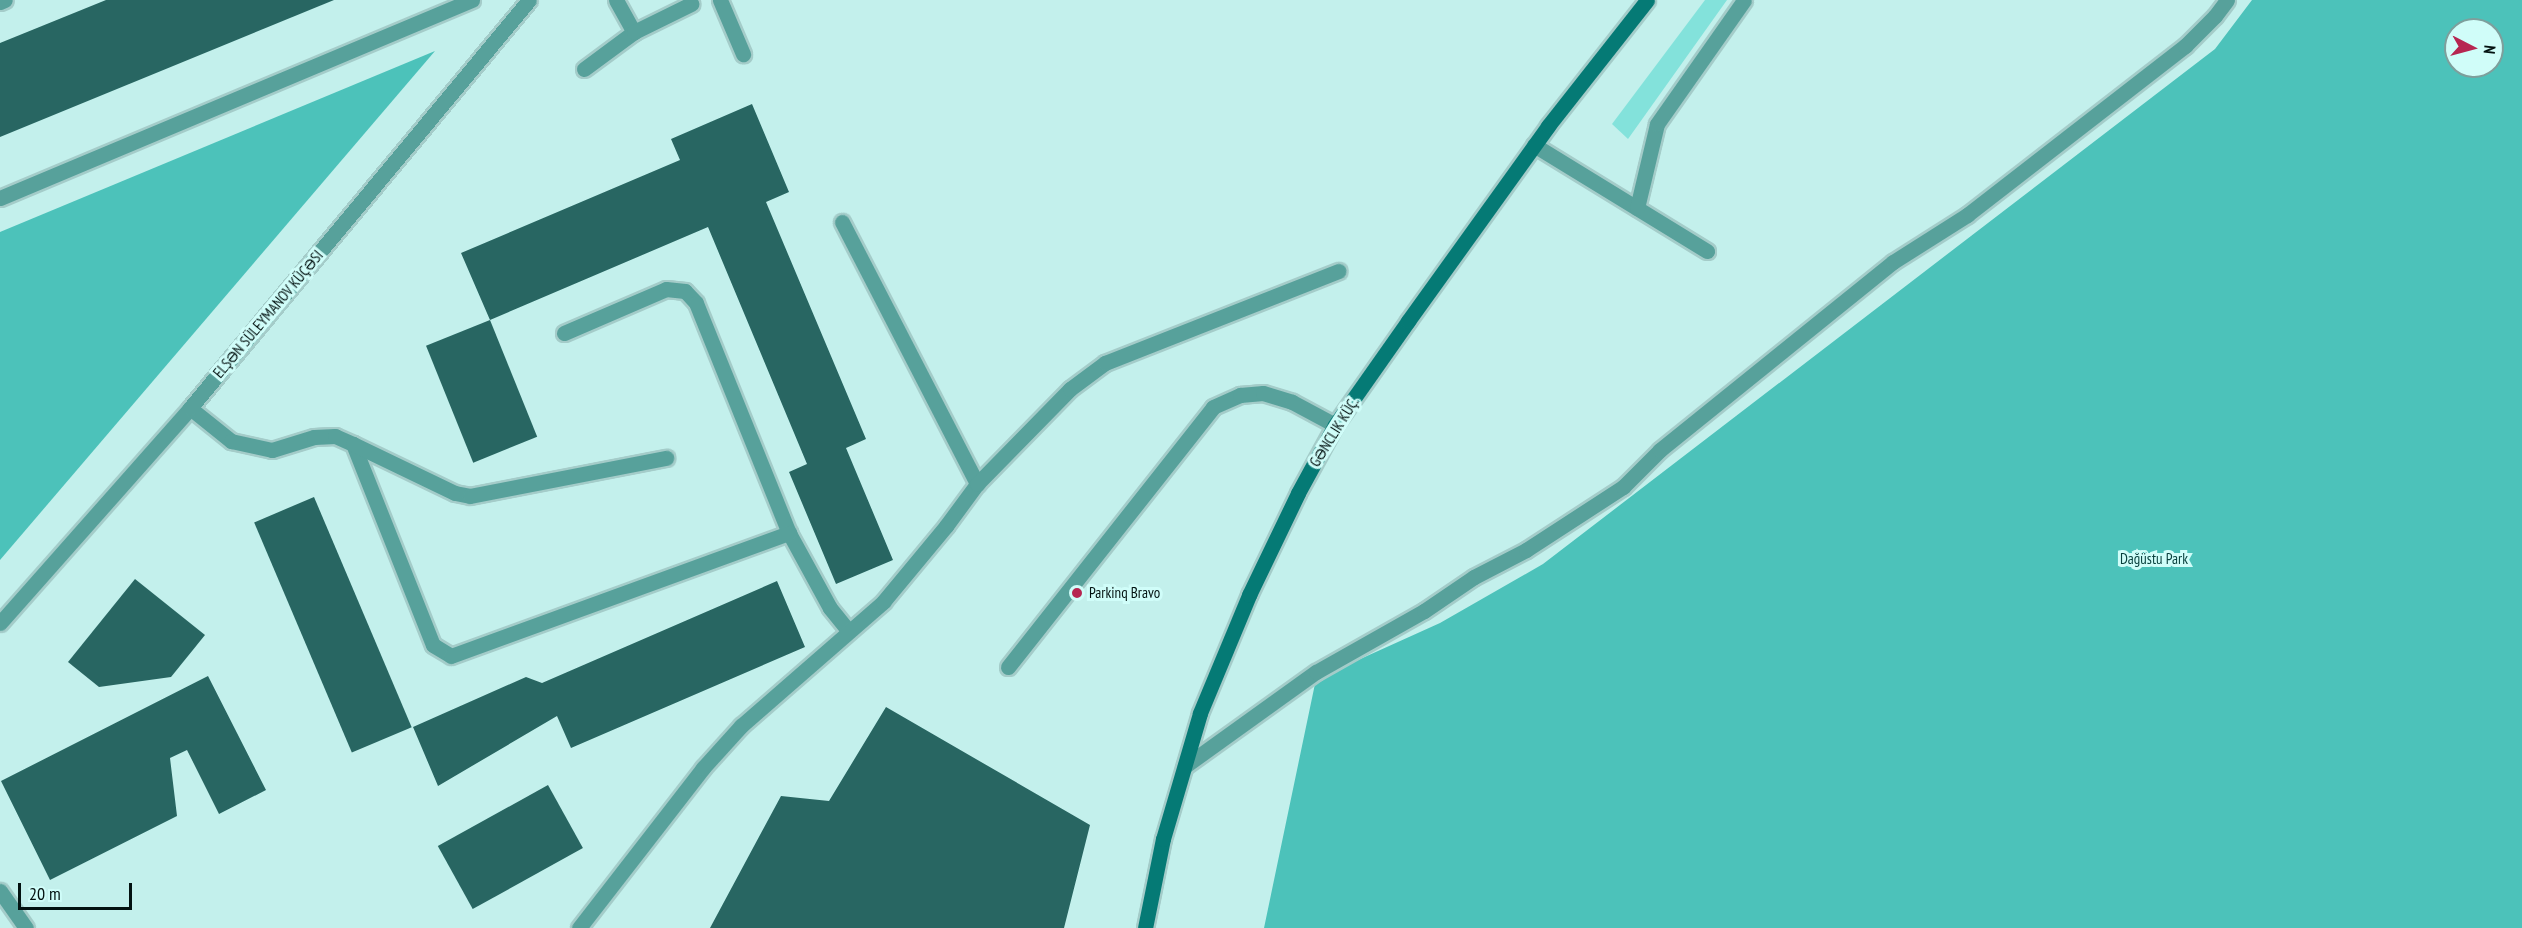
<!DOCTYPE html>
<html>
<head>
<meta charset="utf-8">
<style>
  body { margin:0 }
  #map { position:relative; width:2522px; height:928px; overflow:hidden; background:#c3f0ec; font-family:"PT Sans Narrow",sans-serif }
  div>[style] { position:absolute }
  .green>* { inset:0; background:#83e2db }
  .forest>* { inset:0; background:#4cc2ba }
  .building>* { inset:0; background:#286662; transform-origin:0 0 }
  .roads { filter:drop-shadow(2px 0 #a4ccc9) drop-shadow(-2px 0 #a4ccc9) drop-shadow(0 2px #a4ccc9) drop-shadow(0 -2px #a4ccc9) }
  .service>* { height:15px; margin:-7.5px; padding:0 7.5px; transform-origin:7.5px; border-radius:7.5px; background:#57a19b }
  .minor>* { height:15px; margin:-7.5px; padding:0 7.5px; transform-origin:7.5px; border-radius:7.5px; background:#57a19b }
  .secondary>* { height:15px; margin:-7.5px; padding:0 7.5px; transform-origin:7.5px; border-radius:7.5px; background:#057a75 }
  .dots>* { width:16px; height:16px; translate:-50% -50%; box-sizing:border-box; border:3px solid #d0fdf9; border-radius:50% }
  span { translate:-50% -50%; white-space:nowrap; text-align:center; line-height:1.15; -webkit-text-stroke:6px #d0fdf9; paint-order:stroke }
  .street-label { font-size:15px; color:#031211 }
  .park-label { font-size:15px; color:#073f3c }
  .poi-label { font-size:15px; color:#031211 }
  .left { translate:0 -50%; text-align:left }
  .north { position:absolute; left:2444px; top:18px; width:60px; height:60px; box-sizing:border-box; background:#d0fdf9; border:2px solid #7e9f9c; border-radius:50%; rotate:96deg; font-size:16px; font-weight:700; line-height:24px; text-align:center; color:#031211 }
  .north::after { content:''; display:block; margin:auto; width:21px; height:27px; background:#b62651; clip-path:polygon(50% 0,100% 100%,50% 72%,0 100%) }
  .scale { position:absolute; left:18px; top:883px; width:114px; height:27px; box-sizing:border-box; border:3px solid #031211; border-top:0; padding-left:8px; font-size:18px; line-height:21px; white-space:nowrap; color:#031211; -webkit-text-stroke:4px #d0fdf9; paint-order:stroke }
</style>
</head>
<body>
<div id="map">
  <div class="green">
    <div style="clip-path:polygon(1705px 0,1727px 0,1628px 139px,1612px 124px)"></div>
  </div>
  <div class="forest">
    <div style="clip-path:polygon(evenodd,2252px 0,2522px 0,2522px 928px,1264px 928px,1316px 679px,1440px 623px,1543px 564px,2215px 49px,2252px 0,2456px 30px,2492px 30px,2492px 66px,2456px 66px,2456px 30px)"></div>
    <div style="clip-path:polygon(435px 51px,0 560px,0 232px)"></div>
  </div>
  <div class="building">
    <div style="clip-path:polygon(106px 0,334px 0,0 137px,0 43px)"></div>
    <div style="clip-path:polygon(752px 104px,789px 192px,766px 202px,866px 439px,846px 448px,893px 560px,836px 584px,789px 472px,807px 464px,708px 227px,490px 320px,461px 253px,680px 160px,671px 139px)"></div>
    <div style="left:490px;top:320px;width:126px;height:69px;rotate:68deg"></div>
    <div style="left:314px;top:497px;width:250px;height:65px;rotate:67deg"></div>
    <div style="clip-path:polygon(135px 579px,205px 635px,171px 677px,99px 687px,68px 662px)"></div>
    <div style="clip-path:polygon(777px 581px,805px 647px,571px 748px,557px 716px,438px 786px,413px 727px,526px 677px,542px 683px)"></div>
    <div style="clip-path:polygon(208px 676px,266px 790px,219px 814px,187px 750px,170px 758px,177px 816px,50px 880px,1px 781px)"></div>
    <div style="clip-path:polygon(886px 707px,1090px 825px,1064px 928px,710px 928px,781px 796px,829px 801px)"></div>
    <div style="left:548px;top:785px;width:72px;height:126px;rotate:61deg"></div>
  </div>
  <div class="roads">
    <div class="service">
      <div style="left:616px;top:0;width:37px;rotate:61deg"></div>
      <div style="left:720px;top:0;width:59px;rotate:66.9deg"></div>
      <div style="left:0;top:2px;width:5px;rotate:-22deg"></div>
      <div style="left:584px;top:69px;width:62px;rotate:-36.5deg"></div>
      <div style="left:634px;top:32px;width:64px;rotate:-26.2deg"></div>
      <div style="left:1534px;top:145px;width:203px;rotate:31.5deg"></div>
      <div style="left:1637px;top:208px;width:86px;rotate:-76.6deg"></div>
      <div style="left:1657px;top:124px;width:151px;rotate:-54.9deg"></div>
      <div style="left:842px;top:222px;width:295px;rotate:62.7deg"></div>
      <div style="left:564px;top:333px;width:111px;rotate:-23.3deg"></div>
      <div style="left:666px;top:289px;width:19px;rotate:6deg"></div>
      <div style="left:685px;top:291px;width:16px;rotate:47deg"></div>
      <div style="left:696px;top:303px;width:248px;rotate:68deg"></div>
      <div style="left:789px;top:533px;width:85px;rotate:61.3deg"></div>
      <div style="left:830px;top:608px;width:28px;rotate:51deg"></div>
      <div style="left:190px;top:408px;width:53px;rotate:38.8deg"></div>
      <div style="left:231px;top:441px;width:42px;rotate:12.4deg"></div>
      <div style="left:272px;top:450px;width:44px;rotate:-17.2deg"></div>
      <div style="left:314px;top:437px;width:21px;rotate:-3deg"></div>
      <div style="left:335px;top:436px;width:20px;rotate:24deg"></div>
      <div style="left:353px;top:444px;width:216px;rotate:68.3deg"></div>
      <div style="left:433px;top:645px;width:21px;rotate:31deg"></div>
      <div style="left:451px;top:656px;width:360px;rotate:-20deg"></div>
      <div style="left:353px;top:444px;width:113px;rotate:25.7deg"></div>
      <div style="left:455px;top:493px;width:15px;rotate:11deg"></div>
      <div style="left:470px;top:496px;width:200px;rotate:-11deg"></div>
      <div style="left:1008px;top:667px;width:331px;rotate:-51.7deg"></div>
      <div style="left:1213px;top:407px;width:30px;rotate:-24deg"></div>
      <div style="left:1240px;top:395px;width:23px;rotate:-5deg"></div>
      <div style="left:1263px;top:393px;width:30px;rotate:17deg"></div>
      <div style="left:1292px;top:402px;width:49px;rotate:28.1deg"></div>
      <div style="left:1185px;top:766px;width:161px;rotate:-35.7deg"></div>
      <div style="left:1316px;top:672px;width:124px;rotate:-29.5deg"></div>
      <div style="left:1424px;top:611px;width:60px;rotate:-34.2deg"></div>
      <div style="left:1474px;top:577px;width:59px;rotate:-27.4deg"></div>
      <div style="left:1526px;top:550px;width:116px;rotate:-33deg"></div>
      <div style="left:1623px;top:487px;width:52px;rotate:-45deg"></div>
      <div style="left:1660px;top:450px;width:299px;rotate:-38.9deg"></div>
      <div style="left:1893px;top:262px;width:88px;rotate:-32.4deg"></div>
      <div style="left:1967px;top:215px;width:276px;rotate:-37.8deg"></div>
      <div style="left:2185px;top:46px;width:42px;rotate:-45deg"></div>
      <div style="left:2215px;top:16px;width:20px;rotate:-53deg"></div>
      <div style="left:0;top:891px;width:45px;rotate:54.9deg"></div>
      <div style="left:579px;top:928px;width:202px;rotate:-52.2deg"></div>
      <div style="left:703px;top:768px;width:57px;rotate:-47.9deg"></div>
      <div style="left:741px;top:726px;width:189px;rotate:-41.1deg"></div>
      <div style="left:883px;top:602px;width:99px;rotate:-50.3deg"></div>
      <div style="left:946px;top:526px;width:52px;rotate:-53.6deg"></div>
      <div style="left:977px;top:484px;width:133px;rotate:-45.6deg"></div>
      <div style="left:1070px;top:389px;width:44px;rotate:-36.6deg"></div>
      <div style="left:1105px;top:363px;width:251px;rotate:-21.5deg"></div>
    </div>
    <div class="minor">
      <div style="left:0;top:198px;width:512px;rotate:-22.76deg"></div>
      <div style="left:0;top:623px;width:287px;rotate:-48.5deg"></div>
      <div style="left:190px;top:408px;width:530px;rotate:-50.28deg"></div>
    </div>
    <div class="secondary">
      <div style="left:1145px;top:928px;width:91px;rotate:-78.6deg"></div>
      <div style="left:1163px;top:839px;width:131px;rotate:-73.6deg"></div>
      <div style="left:1200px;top:713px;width:128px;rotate:-67.4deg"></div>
      <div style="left:1249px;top:595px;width:113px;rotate:-64.3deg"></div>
      <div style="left:1298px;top:493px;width:77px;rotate:-61.4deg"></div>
      <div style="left:1335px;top:425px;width:127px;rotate:-54.9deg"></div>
      <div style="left:1408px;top:321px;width:240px;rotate:-54.3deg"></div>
      <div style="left:1548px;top:126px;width:160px;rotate:-51.8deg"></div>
    </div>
  </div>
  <div class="dots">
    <div style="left:1077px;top:593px;background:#b62651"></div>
  </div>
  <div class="street-label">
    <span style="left:268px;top:314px;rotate:-50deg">ELŞƏN SÜLEYMANOV KÜÇƏSI</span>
    <span style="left:1334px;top:432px;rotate:-58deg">GƏNCLIK KÜÇ.</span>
  </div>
  <div class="park-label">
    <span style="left:2154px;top:559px">Dağüstu Park</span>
  </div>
  <div class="poi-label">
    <span class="left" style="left:1089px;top:593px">Parkinq Bravo</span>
  </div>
  <div class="north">N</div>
  <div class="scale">20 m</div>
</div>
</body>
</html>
